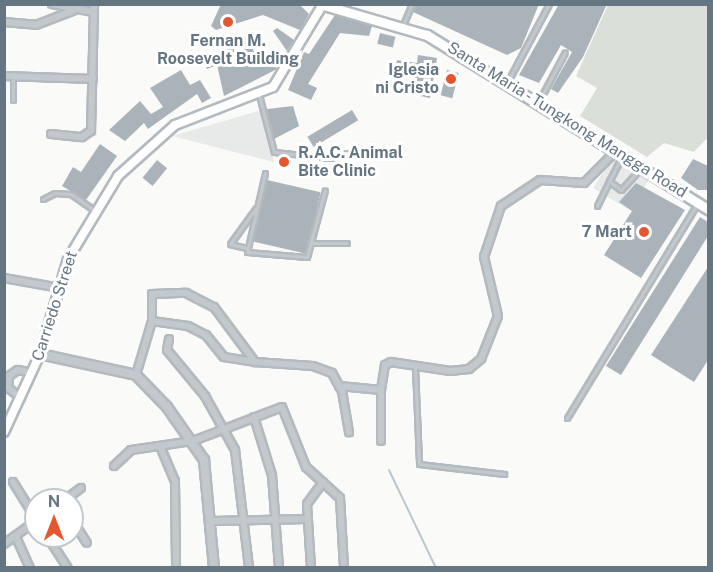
<!DOCTYPE html>
<html>
<head>
<meta charset="utf-8">
<style>
  body { margin:0 }
  #map { position:relative; width:713px; height:572px; overflow:hidden; background:#fafaf8; font-family:"Public Sans",sans-serif }
  div>[style] { position:absolute }
  .built>* { inset:0; background:#e8e9e9; transform-origin:0 0 }
  .green>* { inset:0; background:#dadfd7 }
  .stream>* { height:2px; margin:-1px; padding:0 1px; transform-origin:1px; border-radius:1px; background:#bbc7cb }
  .building>* { inset:0; background:#aab3b9; transform-origin:0 0 }
  .roads { filter:drop-shadow(2px 0 #b3babf) drop-shadow(-2px 0 #b3babf) drop-shadow(0 2px #b3babf) drop-shadow(0 -2px #b3babf) }
  .service>* { height:3px; margin:-1.5px; padding:0 1.5px; transform-origin:1.5px; border-radius:1.5px; background:#c3c8cc }
  .minor>* { height:6px; margin:-3px; padding:0 3px; transform-origin:3px; border-radius:3px; background:#c3c8cc }
  .tertiary>* { height:8px; margin:-4px; padding:0 4px; transform-origin:4px; border-radius:4px; background:#c3c8cc }
  .secondary>* { height:8px; margin:-4px; padding:0 4px; transform-origin:4px; border-radius:4px; background:#fff }
  .primary>* { height:9px; margin:-4.5px; padding:0 4.5px; transform-origin:4.5px; border-radius:4.5px; background:#fff }
  .dots>* { width:16px; height:16px; translate:-50% -50%; box-sizing:border-box; border:3px solid #fff; border-radius:50% }
  span { translate:-50% -50%; white-space:nowrap; text-align:center; line-height:1.15; -webkit-text-stroke:6px #fff; paint-order:stroke }
  .poi-label { font-size:16px; color:#657683; font-weight:700 }
  .right { translate:-100% -50%; text-align:right }
  .left { translate:0 -50%; text-align:left }
  .street-label { font-size:16px; color:#657683 }
  .frame { position:absolute; inset:0; border:6px solid #657683; pointer-events:none }
  .north { position:absolute; left:24px; top:488px; width:60px; height:60px; box-sizing:border-box; background:#fff; border:2px solid #c1c8cd; border-radius:50%; rotate:0deg; font-size:16px; font-weight:700; line-height:24px; text-align:center; color:#657683 }
  .north::after { content:''; display:block; margin:auto; width:21px; height:27px; background:#e4572e; clip-path:polygon(50% 0,100% 100%,50% 72%,0 100%) }
</style>
</head>
<body>
<div id="map">
  <div class="built">
    <div style="clip-path:polygon(262px 110px,274px 162px,172px 136px)"></div>
    <div style="left:614px;top:154px;width:43px;height:40px;rotate:31deg"></div>
  </div>
  <div class="green">
    <div style="clip-path:polygon(608px 5px,708px 5px,708px 137px,694px 152px,664px 143px,647px 157px,580px 116px,597px 88px,576px 76px)"></div>
  </div>
  <div class="stream">
    <div style="left:389px;top:470px;width:109px;rotate:64.4deg"></div>
  </div>
  <div class="building">
    <div style="clip-path:polygon(221px 4px,299px 4px,309px 14px,300px 30px,263px 15px,216px 30px,211px 26px)"></div>
    <div style="clip-path:polygon(416px 4px,539px 4px,521px 48px,507px 55px,413px 12px)"></div>
    <div style="clip-path:polygon(559px 4px,607px 4px,583px 57px,558px 93px,551px 89px,572px 52px,561px 45px,539px 83px,519px 75px)"></div>
    <div style="clip-path:polygon(335px 15px,372px 26px,369px 36px,340px 33px,308px 84px,317px 88px,311px 100px,288px 90px,304px 52px,309px 54px)"></div>
    <div style="clip-path:polygon(277px 28px,294px 40px,287px 51px,273px 31px)"></div>
    <div style="left:380px;top:33px;width:16px;height:11px;rotate:14deg"></div>
    <div style="clip-path:polygon(246px 36px,257px 55px,266px 50px,277px 69px,224px 96px,217px 65px,207px 69px,203px 61px)"></div>
    <div style="clip-path:polygon(418px 55px,437px 58px,430px 98px,411px 94px,414px 76px,395px 73px,397px 60px,417px 63px)"></div>
    <div style="clip-path:polygon(181px 70px,190px 85px,200px 80px,211px 98px,202px 103px,197px 94px,148px 129px,144px 123px,125px 141px,109px 130px,140px 101px,151px 114px,163px 107px,150px 88px)"></div>
    <div style="left:447px;top:70px;width:12px;height:26px;rotate:14deg"></div>
    <div style="clip-path:polygon(293px 106px,299px 126px,274px 139px,267px 109px)"></div>
    <div style="left:352px;top:110px;width:12px;height:52px;rotate:59deg"></div>
    <div style="clip-path:polygon(100px 144px,117px 156px,86px 200px,62px 186px,73px 167px,81px 172px)"></div>
    <div style="clip-path:polygon(693px 159px,708px 166px,708px 190px,698px 190px,681px 178px)"></div>
    <div style="left:157px;top:160px;width:13px;height:23px;rotate:39deg"></div>
    <div style="left:267px;top:180px;width:55px;height:63px;rotate:13deg"></div>
    <div style="clip-path:polygon(636px 183px,685px 210px,641px 278px,604px 255px,632px 211px,619px 202px)"></div>
    <div style="clip-path:polygon(700px 217px,708px 222px,708px 236px,621px 375px,606px 366px)"></div>
    <div style="clip-path:polygon(708px 267px,708px 360px,694px 382px,651px 355px)"></div>
  </div>
  <div class="roads">
    <div class="service">
      <div style="left:403px;top:25px;width:23px;rotate:-67deg"></div>
      <div style="left:13px;top:76px;width:24px;rotate:90deg"></div>
      <div style="left:508px;top:81px;width:87px;rotate:-62deg"></div>
      <div style="left:259px;top:95px;width:59px;rotate:75.3deg"></div>
      <div style="left:274px;top:152px;width:57px;rotate:6deg"></div>
      <div style="left:331px;top:158px;width:16px;rotate:-18deg"></div>
      <div style="left:539px;top:101px;width:55px;rotate:-62deg"></div>
      <div style="left:622px;top:156px;width:28px;rotate:117deg"></div>
      <div style="left:609px;top:181px;width:15px;rotate:37deg"></div>
      <div style="left:621px;top:190px;width:30px;rotate:-48deg"></div>
      <div style="left:265px;top:173px;width:81px;rotate:102.8deg"></div>
      <div style="left:247px;top:252px;width:60px;rotate:4.8deg"></div>
      <div style="left:307px;top:257px;width:69px;rotate:-75deg"></div>
      <div style="left:43px;top:199px;width:13px;rotate:-27deg"></div>
      <div style="left:55px;top:193px;width:16px;rotate:4deg"></div>
      <div style="left:71px;top:194px;width:28px;rotate:35deg"></div>
      <div style="left:597px;top:206px;width:28px;rotate:-64deg"></div>
      <div style="left:310px;top:243px;width:37px"></div>
      <div style="left:247px;top:248px;width:17px;rotate:-167deg"></div>
      <div style="left:230px;top:244px;width:44px;rotate:-54.2deg"></div>
      <div style="left:415px;top:367px;width:97px;rotate:87.6deg"></div>
      <div style="left:419px;top:464px;width:86px;rotate:6.7deg"></div>
      <div style="left:567px;top:418px;width:250px;rotate:-58.7deg"></div>
    </div>
    <div class="minor">
      <div style="left:52px;top:4px;width:42px;rotate:11deg"></div>
      <div style="left:4px;top:22px;width:32px;rotate:5deg"></div>
      <div style="left:36px;top:25px;width:40px;rotate:-21deg"></div>
      <div style="left:4px;top:76px;width:89px;rotate:1.9deg"></div>
      <div style="left:51px;top:134px;width:31px;rotate:6deg"></div>
      <div style="left:82px;top:137px;width:11px;rotate:-34deg"></div>
      <div style="left:91px;top:131px;width:127px;rotate:-88.6deg"></div>
      <div style="left:4px;top:278px;width:57px;rotate:10.1deg"></div>
      <div style="left:152px;top:321px;width:36px;rotate:8deg"></div>
      <div style="left:188px;top:326px;width:20px;rotate:27deg"></div>
      <div style="left:206px;top:335px;width:28px;rotate:51deg"></div>
      <div style="left:224px;top:357px;width:31px;rotate:9deg"></div>
      <div style="left:169px;top:339px;width:11px;rotate:100deg"></div>
      <div style="left:167px;top:350px;width:60px;rotate:50.4deg"></div>
      <div style="left:205px;top:396px;width:62px;rotate:60.9deg"></div>
      <div style="left:235px;top:450px;width:119px;rotate:83.2deg"></div>
      <div style="left:136px;top:375px;width:56px;rotate:-73.5deg"></div>
      <div style="left:152px;top:321px;width:27px;rotate:-90deg"></div>
      <div style="left:152px;top:294px;width:34px;rotate:-2deg"></div>
      <div style="left:186px;top:293px;width:31px;rotate:27deg"></div>
      <div style="left:214px;top:307px;width:69px;rotate:53.3deg"></div>
      <div style="left:255px;top:362px;width:58px;rotate:3.9deg"></div>
      <div style="left:313px;top:366px;width:20px;rotate:20deg"></div>
      <div style="left:332px;top:373px;width:21px;rotate:61deg"></div>
      <div style="left:342px;top:391px;width:42px;rotate:80.3deg"></div>
      <div style="left:339px;top:386px;width:42px;rotate:5.4deg"></div>
      <div style="left:381px;top:390px;width:25px;rotate:-81deg"></div>
      <div style="left:385px;top:365px;width:7px;rotate:-27deg"></div>
      <div style="left:391px;top:362px;width:60px;rotate:8.7deg"></div>
      <div style="left:450px;top:371px;width:19px;rotate:-6deg"></div>
      <div style="left:469px;top:369px;width:16px;rotate:-40deg"></div>
      <div style="left:481px;top:359px;width:46px;rotate:-68.4deg"></div>
      <div style="left:498px;top:316px;width:61px;rotate:-103.3deg"></div>
      <div style="left:484px;top:257px;width:54px;rotate:-71.6deg"></div>
      <div style="left:501px;top:206px;width:47px;rotate:-33.7deg"></div>
      <div style="left:540px;top:180px;width:44px;rotate:3.9deg"></div>
      <div style="left:584px;top:183px;width:45px;rotate:-45deg"></div>
      <div style="left:21px;top:398px;width:16px;rotate:-142deg"></div>
      <div style="left:8px;top:388px;width:12px;rotate:-85deg"></div>
      <div style="left:9px;top:376px;width:11px;rotate:-34deg"></div>
      <div style="left:18px;top:370px;width:14px;rotate:12deg"></div>
      <div style="left:254px;top:417px;width:61px;rotate:72.8deg"></div>
      <div style="left:272px;top:475px;width:93px;rotate:85.7deg"></div>
      <div style="left:381px;top:441px;width:51px;rotate:-90deg"></div>
      <div style="left:160px;top:446px;width:38px;rotate:67deg"></div>
      <div style="left:175px;top:481px;width:87px;rotate:89.3deg"></div>
      <div style="left:114px;top:466px;width:23px;rotate:-43deg"></div>
      <div style="left:131px;top:450px;width:63px;rotate:-8.3deg"></div>
      <div style="left:193px;top:441px;width:95px;rotate:-20.9deg"></div>
      <div style="left:282px;top:407px;width:65px;rotate:68.2deg"></div>
      <div style="left:306px;top:467px;width:46px;rotate:42.4deg"></div>
      <div style="left:340px;top:498px;width:70px;rotate:86.7deg"></div>
      <div style="left:13px;top:482px;width:44px;rotate:58.1deg"></div>
      <div style="left:65px;top:500px;width:20px;rotate:-37deg"></div>
      <div style="left:72px;top:520px;width:27px;rotate:57deg"></div>
      <div style="left:212px;top:521px;width:96px;rotate:-1.2deg"></div>
      <div style="left:47px;top:536px;width:38px;rotate:57deg"></div>
      <div style="left:16px;top:537px;width:34px;rotate:66deg"></div>
      <div style="left:4px;top:544px;width:39px;rotate:-36deg"></div>
      <div style="left:311px;top:568px;width:64px;rotate:-93.6deg"></div>
      <div style="left:307px;top:504px;width:27px;rotate:-54deg"></div>
    </div>
    <div class="tertiary">
      <div style="left:40px;top:354px;width:98px;rotate:12.3deg"></div>
      <div style="left:136px;top:375px;width:45px;rotate:45.9deg"></div>
      <div style="left:167px;top:407px;width:65px;rotate:55.1deg"></div>
      <div style="left:204px;top:460px;width:108px;rotate:84.7deg"></div>
    </div>
    <div class="secondary">
      <div style="left:4px;top:432px;width:86px;rotate:-65.2deg"></div>
      <div style="left:40px;top:354px;width:99px;rotate:-73.6deg"></div>
      <div style="left:68px;top:259px;width:97px;rotate:-58.9deg"></div>
      <div style="left:118px;top:176px;width:76px;rotate:-41.8deg"></div>
      <div style="left:175px;top:125px;width:105px;rotate:-21.2deg"></div>
      <div style="left:273px;top:87px;width:97px;rotate:-58.9deg"></div>
    </div>
    <div class="primary">
      <div style="left:320px;top:4px;width:111px;rotate:16.2deg"></div>
      <div style="left:427px;top:35px;width:331px;rotate:31.8deg"></div>
    </div>
  </div>
  <div class="dots">
    <div style="left:228px;top:22px;background:#e4572e"></div>
    <div style="left:451px;top:79px;background:#e4572e"></div>
    <div style="left:284px;top:162px;background:#e4572e"></div>
    <div style="left:644px;top:232px;background:#e4572e"></div>
  </div>
  <div class="poi-label">
    <span style="left:228px;top:50px">Fernan M.<br>Roosevelt Building</span>
    <span class="right" style="left:439px;top:79px">Iglesia<br>ni Cristo</span>
    <span class="left" style="left:298px;top:162px">R.A.C. Animal<br>Bite Clinic</span>
    <span class="right" style="left:632px;top:232px">7 Mart</span>
  </div>
  <div class="street-label">
    <span style="left:567px;top:120px;rotate:32deg">Santa Maria - Tungkong Mangga Road</span>
    <span style="left:55px;top:306px;rotate:-72deg">Carriedo Street</span>
  </div>
  <div class="frame"></div>
  <div class="north">N</div>
</div>
</body>
</html>
